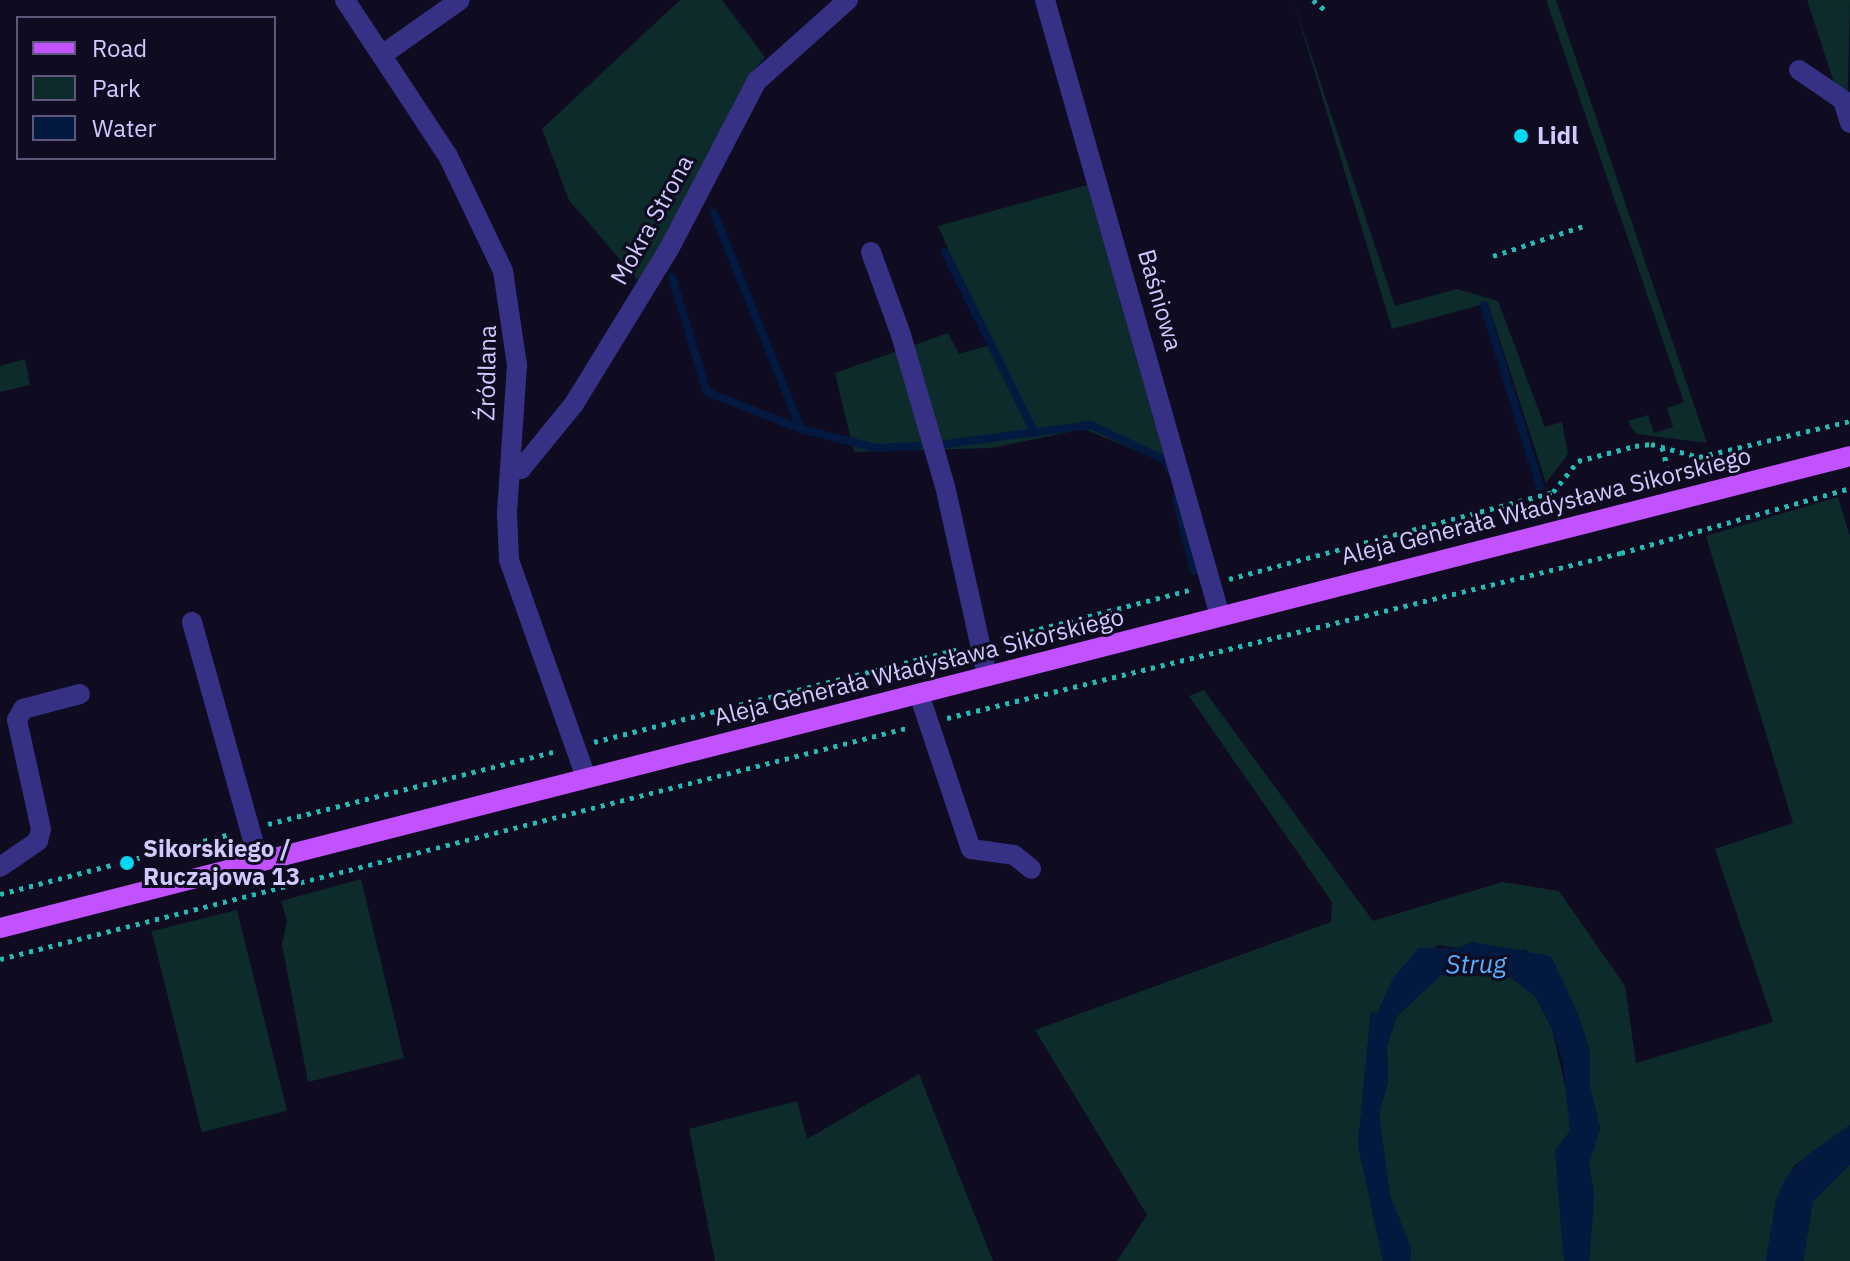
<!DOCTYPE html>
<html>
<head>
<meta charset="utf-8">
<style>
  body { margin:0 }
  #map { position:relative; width:1850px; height:1261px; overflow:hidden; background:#0f0b21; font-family:"IBM Plex Sans",sans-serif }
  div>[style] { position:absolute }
  .green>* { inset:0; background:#0d2b2b; transform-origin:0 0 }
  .water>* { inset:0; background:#041940 }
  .stream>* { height:8px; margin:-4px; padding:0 4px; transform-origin:4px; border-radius:4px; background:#041940 }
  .path>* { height:5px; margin-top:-2.5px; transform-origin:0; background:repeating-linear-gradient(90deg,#21bcb6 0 4px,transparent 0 10px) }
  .minor>* { height:20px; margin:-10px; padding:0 10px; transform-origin:10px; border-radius:10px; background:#363184 }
  .major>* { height:20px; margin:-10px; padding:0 10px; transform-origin:10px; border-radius:10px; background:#c251ff }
  .dots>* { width:22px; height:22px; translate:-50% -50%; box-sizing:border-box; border:4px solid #0f0b21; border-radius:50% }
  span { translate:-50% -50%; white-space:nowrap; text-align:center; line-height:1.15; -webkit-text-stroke:6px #0f0b21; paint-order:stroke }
  .poi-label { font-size:24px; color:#d1caff; font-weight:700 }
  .left { translate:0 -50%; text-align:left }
  .street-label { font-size:24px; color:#d1caff }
  .water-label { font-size:26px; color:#58aeff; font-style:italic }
  .legend { position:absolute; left:16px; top:16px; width:260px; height:144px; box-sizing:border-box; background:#0f0b21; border:2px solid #5d577a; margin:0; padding:10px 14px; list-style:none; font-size:24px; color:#d1caff }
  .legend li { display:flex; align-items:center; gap:16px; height:40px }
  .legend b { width:40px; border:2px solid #5d577a }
</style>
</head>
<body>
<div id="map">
  <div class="green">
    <div style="clip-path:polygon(680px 0,722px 0,765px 57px,750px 75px,640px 283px,569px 200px,542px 129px)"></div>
    <div style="clip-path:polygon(1293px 0,1395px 306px,1457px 289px,1498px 301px,1545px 427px,1562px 422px,1568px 454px,1546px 483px,1488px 303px,1392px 329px)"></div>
    <div style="clip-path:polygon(1546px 0,1556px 0,1707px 443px,1637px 434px,1630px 426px,1628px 421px,1648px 415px,1654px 433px,1673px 427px,1667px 408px,1684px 402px)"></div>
    <div style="clip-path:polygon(1807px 0,1850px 0,1847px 122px)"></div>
    <div style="clip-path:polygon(1087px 185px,1166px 463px,1084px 429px,991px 448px,854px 452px,835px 373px,948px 333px,959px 354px,990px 345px,938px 226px)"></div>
    <div style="clip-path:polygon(25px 359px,30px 385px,0 392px,0 366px)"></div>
    <div style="clip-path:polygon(1838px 497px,1850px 537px,1850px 1125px,1794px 1166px,1776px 1201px,1766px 1261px,1589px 1261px,1594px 1196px,1589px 1164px,1600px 1128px,1590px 1087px,1590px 1051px,1577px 1012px,1557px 971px,1525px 950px,1504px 951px,1473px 942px,1459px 948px,1438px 945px,1394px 978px,1377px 1014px,1371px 1012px,1358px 1144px,1383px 1261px,1117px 1261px,1147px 1215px,1035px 1030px,1331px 922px,1332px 902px,1189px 696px,1204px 690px,1373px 921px,1502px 882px,1559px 891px,1625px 986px,1636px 1063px,1773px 1022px,1715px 849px,1793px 823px,1706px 536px)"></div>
    <div style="clip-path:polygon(361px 879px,404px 1058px,308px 1082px,282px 944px,287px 921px,281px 901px)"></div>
    <div style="left:237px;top:910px;width:207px;height:88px;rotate:76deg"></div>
    <div style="clip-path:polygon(1441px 975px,1510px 977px,1535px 996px,1552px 1029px,1569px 1102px,1570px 1131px,1555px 1151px,1565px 1261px,1410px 1261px,1411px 1248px,1390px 1196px,1379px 1114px,1388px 1081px,1387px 1045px,1397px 1016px)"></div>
    <div style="clip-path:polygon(919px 1074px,993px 1261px,715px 1261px,689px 1129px,797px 1101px,807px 1139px)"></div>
    <div style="clip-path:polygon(1850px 1164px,1850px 1261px,1803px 1261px,1813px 1201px)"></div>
  </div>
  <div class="water">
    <div style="clip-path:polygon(1472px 942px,1551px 956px,1577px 1012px,1590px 1051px,1590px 1087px,1600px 1128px,1589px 1164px,1594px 1196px,1589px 1261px,1565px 1261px,1563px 1254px,1555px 1151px,1570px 1131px,1563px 1063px,1552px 1029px,1535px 996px,1510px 977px,1482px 975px,1441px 975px,1397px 1016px,1387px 1045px,1388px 1081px,1379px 1114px,1390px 1196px,1411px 1248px,1410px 1261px,1383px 1261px,1358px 1144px,1371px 1012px,1377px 1014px,1393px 978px,1419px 948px,1459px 948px)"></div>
    <div style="clip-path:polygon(1850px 1125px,1850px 1164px,1813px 1201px,1803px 1261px,1766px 1261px,1776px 1201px,1785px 1179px,1805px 1157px)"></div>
  </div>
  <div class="stream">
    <div style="left:714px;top:213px;width:233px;rotate:68.1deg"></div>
    <div style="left:945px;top:252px;width:202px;rotate:63.6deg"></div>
    <div style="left:672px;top:277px;width:120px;rotate:73.1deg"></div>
    <div style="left:707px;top:392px;width:101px;rotate:21.5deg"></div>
    <div style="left:801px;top:429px;width:77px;rotate:14.2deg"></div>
    <div style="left:876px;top:448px;width:42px;rotate:-2.7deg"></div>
    <div style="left:1484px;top:305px;width:190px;rotate:72.9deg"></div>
    <div style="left:946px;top:444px;width:146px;rotate:-7.5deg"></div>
    <div style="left:1091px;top:425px;width:84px;rotate:25.3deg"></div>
    <div style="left:1167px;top:461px;width:8px;rotate:76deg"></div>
    <div style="left:1176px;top:498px;width:75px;rotate:76.1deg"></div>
  </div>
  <div class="path">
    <div style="left:1313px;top:0;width:16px;rotate:40deg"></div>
    <div style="left:1493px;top:256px;width:95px;rotate:-18.4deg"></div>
    <div style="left:1662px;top:447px;width:20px;rotate:75deg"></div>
    <div style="left:1229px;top:579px;width:335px;rotate:-15deg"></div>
    <div style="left:1553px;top:492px;width:40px;rotate:-51deg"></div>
    <div style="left:1578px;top:461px;width:59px;rotate:-14.7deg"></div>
    <div style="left:1635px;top:446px;width:16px;rotate:-7deg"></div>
    <div style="left:1651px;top:444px;width:50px;rotate:15.2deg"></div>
    <div style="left:1699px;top:457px;width:155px;rotate:-13.4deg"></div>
    <div style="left:1001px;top:639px;width:198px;rotate:-14.6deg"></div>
    <div style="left:947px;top:718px;width:694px;rotate:-13.76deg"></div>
    <div style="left:1621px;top:553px;width:238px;rotate:-15.8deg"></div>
    <div style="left:594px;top:742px;width:378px;rotate:-14.3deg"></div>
    <div style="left:268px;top:824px;width:294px;rotate:-14.2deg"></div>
    <div style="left:0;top:894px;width:239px;rotate:-14.6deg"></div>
    <div style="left:0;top:959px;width:939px;rotate:-14.3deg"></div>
  </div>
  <div class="minor">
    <div style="left:345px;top:0;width:187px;rotate:56.6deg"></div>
    <div style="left:448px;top:156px;width:127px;rotate:64.4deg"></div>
    <div style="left:503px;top:271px;width:95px;rotate:81.5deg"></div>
    <div style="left:517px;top:365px;width:148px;rotate:93.9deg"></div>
    <div style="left:507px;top:513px;width:47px;rotate:87.6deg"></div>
    <div style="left:509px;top:560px;width:231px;rotate:70.5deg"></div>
    <div style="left:1045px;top:0;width:640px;rotate:74.14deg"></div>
    <div style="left:382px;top:55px;width:95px;rotate:-35.2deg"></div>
    <div style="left:1799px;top:70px;width:53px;rotate:34.3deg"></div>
    <div style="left:1843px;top:100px;width:24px;rotate:73deg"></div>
    <div style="left:871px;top:252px;width:88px;rotate:70.1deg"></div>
    <div style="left:901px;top:335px;width:157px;rotate:73.8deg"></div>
    <div style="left:945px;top:486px;width:195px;rotate:77.5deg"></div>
    <div style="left:510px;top:470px;width:11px;rotate:-5deg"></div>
    <div style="left:521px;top:469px;width:84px;rotate:-50.8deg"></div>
    <div style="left:574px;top:404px;width:182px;rotate:-58.5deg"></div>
    <div style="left:669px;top:249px;width:190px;rotate:-62.4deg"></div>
    <div style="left:757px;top:81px;width:122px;rotate:-41.7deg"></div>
    <div style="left:192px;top:622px;width:249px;rotate:74.4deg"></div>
    <div style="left:919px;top:694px;width:163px;rotate:71.5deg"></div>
    <div style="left:971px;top:849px;width:43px;rotate:7.9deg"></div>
    <div style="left:1014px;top:855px;width:22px;rotate:39deg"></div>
    <div style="left:0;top:867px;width:46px;rotate:-34.4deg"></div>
    <div style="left:38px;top:841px;width:12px;rotate:-76deg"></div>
    <div style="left:41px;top:829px;width:112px;rotate:-102.4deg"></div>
    <div style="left:17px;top:720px;width:13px;rotate:-61deg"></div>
    <div style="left:23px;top:709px;width:59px;rotate:-14.7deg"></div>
  </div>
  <div class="major">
    <div style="left:0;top:928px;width:1909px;rotate:-14.31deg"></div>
  </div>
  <div class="dots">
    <div style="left:1521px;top:136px;background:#00d8f5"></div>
    <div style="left:127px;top:863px;background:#00d8f5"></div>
  </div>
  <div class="poi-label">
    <span class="left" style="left:1537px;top:136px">Lidl</span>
    <span class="left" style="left:143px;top:863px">Sikorskiego /<br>Ruczajowa 13</span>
  </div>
  <div class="street-label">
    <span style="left:652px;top:220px;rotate:-61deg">Mokra Strona</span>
    <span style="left:1160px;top:300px;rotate:74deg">Baśniowa</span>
    <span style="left:487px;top:373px;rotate:-89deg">Źródlana</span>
    <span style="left:1546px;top:506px;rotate:-14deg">Aleja Generała Władysława Sikorskiego</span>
    <span style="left:919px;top:667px;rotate:-14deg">Aleja Generała Władysława Sikorskiego</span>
  </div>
  <div class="water-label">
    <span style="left:1476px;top:964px;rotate:-1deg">Strug</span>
  </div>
  <ul class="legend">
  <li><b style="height:10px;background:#c251ff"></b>Road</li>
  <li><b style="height:22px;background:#0d2b2b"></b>Park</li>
  <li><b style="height:22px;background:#041940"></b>Water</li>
  </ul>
</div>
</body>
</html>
